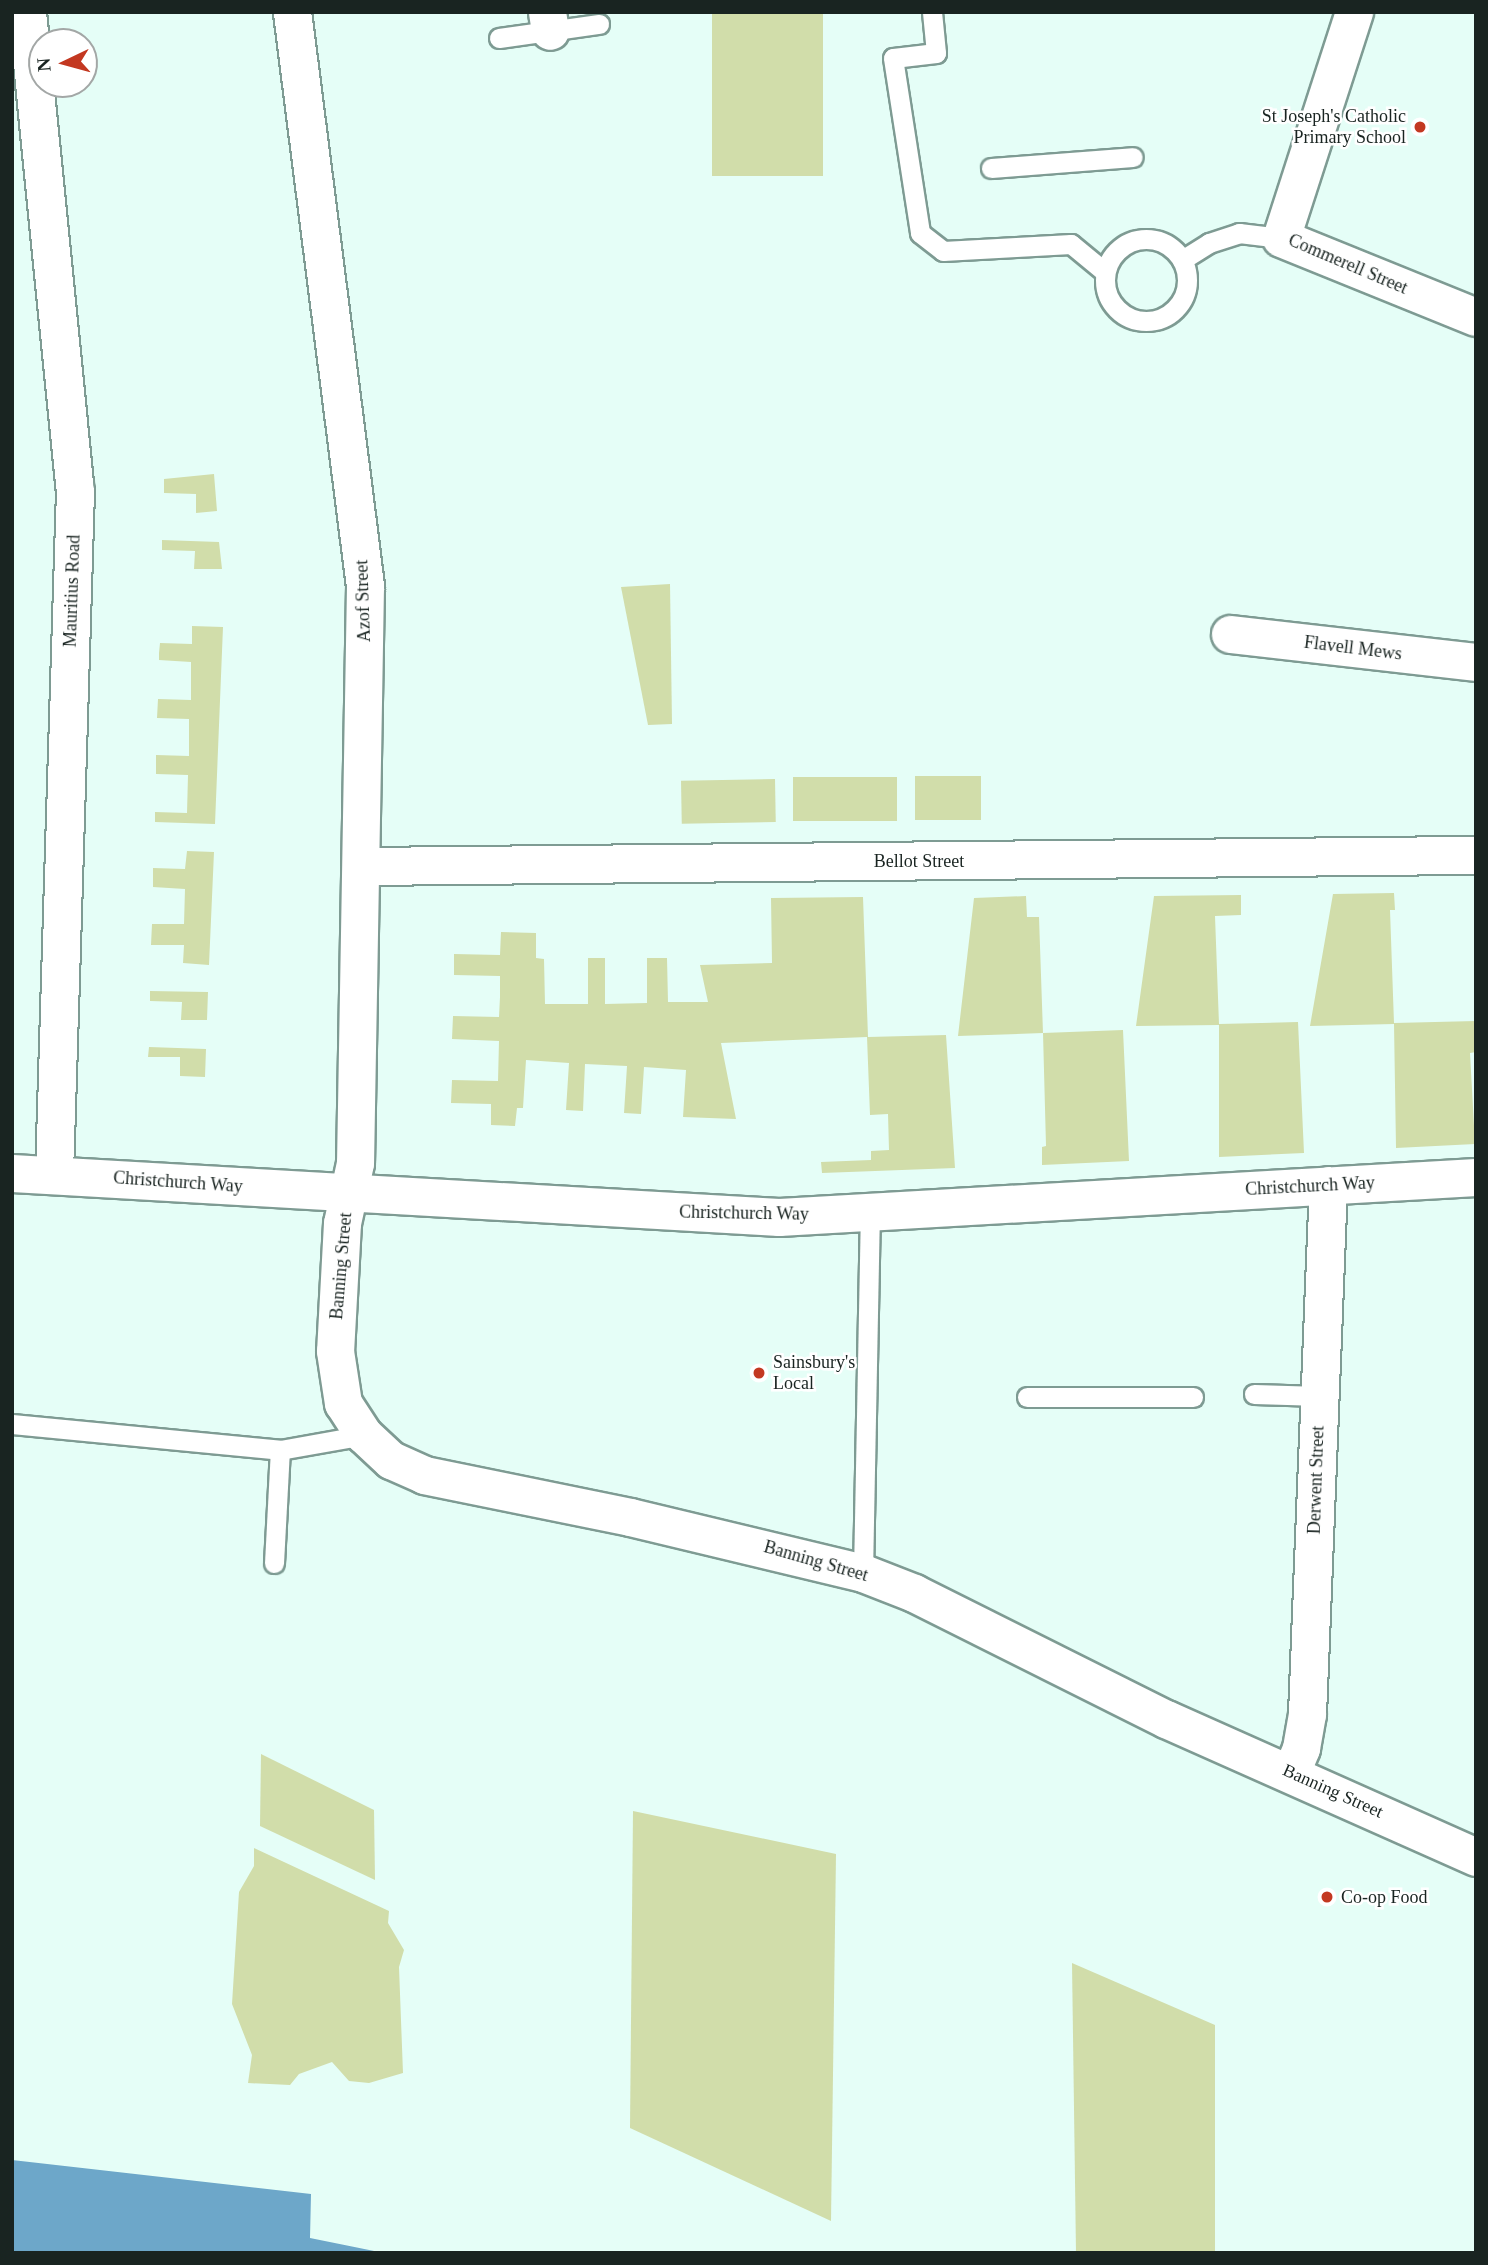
<!DOCTYPE html>
<html>
<head>
<meta charset="utf-8">
<style>
  body { margin:0 }
  #map { position:relative; width:1488px; height:2265px; overflow:hidden; background:#e5fef7; font-family:Georgia,serif }
  div>[style] { position:absolute }
  .green>* { inset:0; background:#d1ddaa; transform-origin:0 0 }
  .water>* { inset:0; background:#6da7c9 }
  .roads { filter:drop-shadow(2px 0 #7e9b93) drop-shadow(-2px 0 #7e9b93) drop-shadow(0 2px #7e9b93) drop-shadow(0 -2px #7e9b93) }
  .lane>* { height:19px; margin:-9.5px; padding:0 9.5px; transform-origin:9.5px; border-radius:9.5px; background:#fff }
  .lane>.ring { margin:-9.5px; padding:0; box-sizing:content-box; background:none; border:19px solid #fff; border-radius:50% }
  .street>* { height:37px; margin:-18.5px; padding:0 18.5px; transform-origin:18.5px; border-radius:18.5px; background:#fff }
  .dots>* { width:19px; height:19px; translate:-50% -50%; box-sizing:border-box; border:4px solid #fff; border-radius:50% }
  span { translate:-50% -50%; white-space:nowrap; text-align:center; line-height:1.15; -webkit-text-stroke:5px #fff; paint-order:stroke }
  .poi-label { font-size:18px; color:#192421 }
  .right { translate:-100% -50%; text-align:right }
  .left { translate:0 -50%; text-align:left }
  .street-label { font-size:18px; color:#192421 }
  .frame { position:absolute; inset:0; border:14px solid #192421; pointer-events:none }
  .north { position:absolute; left:28px; top:28px; width:70px; height:70px; box-sizing:border-box; background:#fff; border:2px solid #a3a7a6; border-radius:50%; rotate:265deg; font-size:19px; font-weight:700; line-height:28px; text-align:center; color:#192421 }
  .north::after { content:''; display:block; margin:auto; width:24px; height:32px; background:#c33821; clip-path:polygon(50% 0,100% 100%,50% 72%,0 100%) }
</style>
</head>
<body>
<div id="map">
  <div class="green">
    <div style="left:712px;top:12px;width:111px;height:164px"></div>
    <div style="clip-path:polygon(214px 474px,217px 511px,196px 513px,196px 494px,164px 493px,164px 479px)"></div>
    <div style="clip-path:polygon(162px 540px,219px 542px,222px 569px,194px 569px,195px 551px,162px 550px)"></div>
    <div style="clip-path:polygon(670px 584px,672px 724px,648px 725px,621px 587px)"></div>
    <div style="clip-path:polygon(192px 626px,223px 627px,215px 824px,155px 822px,155px 812px,187px 813px,188px 775px,156px 774px,156px 755px,189px 756px,189px 719px,157px 718px,158px 699px,191px 700px,191px 662px,159px 660px,159px 653px,160px 643px,192px 644px)"></div>
    <div style="left:981px;top:776px;width:44px;height:66px;rotate:90deg"></div>
    <div style="left:897px;top:777px;width:44px;height:104px;rotate:90deg"></div>
    <div style="left:775px;top:779px;width:43px;height:94px;rotate:89deg"></div>
    <div style="clip-path:polygon(187px 851px,214px 852px,209px 965px,183px 963px,184px 945px,151px 945px,152px 924px,184px 924px,185px 889px,153px 887px,153px 868px,185px 869px)"></div>
    <div style="clip-path:polygon(1394px 893px,1395px 910px,1390px 910px,1394px 1023px,1476px 1021px,1476px 1052px,1470px 1053px,1475px 1144px,1396px 1148px,1394px 1024px,1310px 1026px,1333px 894px)"></div>
    <div style="clip-path:polygon(1241px 895px,1241px 915px,1215px 916px,1219px 1024px,1298px 1022px,1304px 1153px,1219px 1157px,1219px 1025px,1136px 1026px,1154px 896px)"></div>
    <div style="clip-path:polygon(1026px 896px,1027px 917px,1039px 917px,1043px 1033px,1123px 1030px,1129px 1161px,1042px 1165px,1042px 1147px,1046px 1146px,1043px 1033px,958px 1036px,974px 898px)"></div>
    <div style="clip-path:polygon(863px 897px,868px 1037px,946px 1035px,955px 1168px,822px 1173px,821px 1162px,871px 1160px,871px 1151px,889px 1150px,888px 1114px,870px 1115px,867px 1037px,721px 1043px,736px 1119px,683px 1117px,686px 1070px,644px 1067px,641px 1114px,624px 1113px,627px 1066px,585px 1064px,583px 1111px,566px 1110px,569px 1063px,526px 1060px,523px 1108px,517px 1108px,515px 1126px,491px 1125px,491px 1104px,451px 1103px,452px 1080px,498px 1081px,499px 1041px,452px 1039px,453px 1016px,499px 1017px,500px 997px,500px 976px,454px 975px,454px 954px,500px 955px,501px 932px,536px 933px,536px 958px,544px 959px,545px 1004px,588px 1004px,588px 958px,605px 958px,605px 1004px,647px 1003px,647px 958px,667px 958px,668px 1002px,708px 1002px,700px 965px,772px 963px,771px 898px)"></div>
    <div style="clip-path:polygon(150px 991px,208px 992px,207px 1020px,181px 1020px,182px 1002px,150px 1001px)"></div>
    <div style="clip-path:polygon(149px 1047px,206px 1049px,205px 1077px,180px 1076px,180px 1057px,148px 1057px)"></div>
    <div style="clip-path:polygon(261px 1754px,374px 1810px,375px 1880px,260px 1826px)"></div>
    <div style="clip-path:polygon(633px 1811px,836px 1854px,831px 2221px,630px 2128px)"></div>
    <div style="clip-path:polygon(254px 1848px,389px 1911px,388px 1923px,404px 1950px,399px 1967px,403px 2073px,369px 2083px,349px 2081px,332px 2062px,299px 2074px,290px 2085px,248px 2083px,252px 2055px,232px 2004px,239px 1892px,254px 1866px)"></div>
    <div style="clip-path:polygon(1072px 1963px,1215px 2025px,1215px 2253px,1076px 2253px)"></div>
  </div>
  <div class="water">
    <div style="clip-path:polygon(12px 2160px,311px 2194px,310px 2238px,384px 2253px,12px 2253px)"></div>
  </div>
  <div class="roads">
    <div class="lane">
      <div style="left:932px;top:12px;width:41px;rotate:84.4deg"></div>
      <div style="left:936px;top:53px;width:43px;rotate:173.4deg"></div>
      <div style="left:893px;top:58px;width:177px;rotate:81.2deg"></div>
      <div style="left:920px;top:233px;width:29px;rotate:38deg"></div>
      <div style="left:943px;top:251px;width:128px;rotate:-3.1deg"></div>
      <div style="left:1071px;top:244px;width:44px;rotate:39.5deg"></div>
      <div style="left:499px;top:38px;width:101px;rotate:-8deg"></div>
      <div style="left:991px;top:168px;width:142px;rotate:-4.4deg"></div>
      <div class="ring" style="left:1105px;top:239px;width:63px;height:63px"></div>
      <div style="left:1182px;top:260px;width:32px;rotate:-32deg"></div>
      <div style="left:1209px;top:243px;width:32px;rotate:-18deg"></div>
      <div style="left:1239px;top:233px;width:42px;rotate:6.8deg"></div>
      <div style="left:1254px;top:1394px;width:66px;rotate:1.7deg"></div>
      <div style="left:1027px;top:1397px;width:166px"></div>
      <div style="left:12px;top:1424px;width:269px;rotate:5.5deg"></div>
      <div style="left:280px;top:1450px;width:85px;rotate:-10.1deg"></div>
      <div style="left:274px;top:1563px;width:113px;rotate:-87deg"></div>
      <div style="left:863px;top:1573px;width:361px;rotate:-88.9deg"></div>
    </div>
    <div class="street">
      <div style="left:27px;top:12px;width:480px;rotate:84.3deg"></div>
      <div style="left:75px;top:490px;width:683px;rotate:91.76deg"></div>
      <div style="left:292px;top:12px;width:579px;rotate:82.75deg"></div>
      <div style="left:365px;top:586px;width:577px;rotate:90.99deg"></div>
      <div style="left:355px;top:1163px;width:61px;rotate:102.2deg"></div>
      <div style="left:342px;top:1223px;width:128px;rotate:93.1deg"></div>
      <div style="left:335px;top:1351px;width:53px;rotate:81.3deg"></div>
      <div style="left:343px;top:1403px;width:38px;rotate:57deg"></div>
      <div style="left:364px;top:1435px;width:37px;rotate:43deg"></div>
      <div style="left:391px;top:1460px;width:36px;rotate:24deg"></div>
      <div style="left:424px;top:1475px;width:210px;rotate:11.5deg"></div>
      <div style="left:630px;top:1517px;width:240px;rotate:13.5deg"></div>
      <div style="left:863px;top:1573px;width:55px;rotate:21.4deg"></div>
      <div style="left:914px;top:1593px;width:282px;rotate:26.6deg"></div>
      <div style="left:1166px;top:1719px;width:339px;rotate:24deg"></div>
      <div style="left:547px;top:12px;width:19px;rotate:81deg"></div>
      <div style="left:1354px;top:12px;width:237px;rotate:107.9deg"></div>
      <div style="left:1281px;top:238px;width:210px;rotate:22.1deg"></div>
      <div style="left:1230px;top:634px;width:248px;rotate:6.5deg"></div>
      <div style="left:362px;top:866px;width:1114px;rotate:-0.57deg"></div>
      <div style="left:12px;top:1173px;width:768px;rotate:3.28deg"></div>
      <div style="left:779px;top:1217px;width:698px;rotate:-3.28deg"></div>
      <div style="left:1291px;top:1772px;width:26px;rotate:-67deg"></div>
      <div style="left:1301px;top:1748px;width:35px;rotate:-80deg"></div>
      <div style="left:1307px;top:1714px;width:529px;rotate:-87.73deg"></div>
    </div>
  </div>
  <div class="dots">
    <div style="left:1420px;top:127px;background:#c33821"></div>
    <div style="left:759px;top:1373px;background:#c33821"></div>
    <div style="left:1327px;top:1897px;background:#c33821"></div>
  </div>
  <div class="poi-label">
    <span class="right" style="left:1406px;top:127px">St Joseph's Catholic<br>Primary School</span>
    <span class="left" style="left:773px;top:1373px">Sainsbury's<br>Local</span>
    <span class="left" style="left:1341px;top:1897px">Co-op Food</span>
  </div>
  <div class="street-label">
    <span style="left:1348px;top:264px;rotate:23deg">Commerell Street</span>
    <span style="left:72px;top:591px;rotate:-88deg">Mauritius Road</span>
    <span style="left:363px;top:601px;rotate:-92deg">Azof Street</span>
    <span style="left:1353px;top:648px;rotate:7deg">Flavell Mews</span>
    <span style="left:919px;top:861px">Bellot Street</span>
    <span style="left:178px;top:1182px;rotate:4deg">Christchurch Way</span>
    <span style="left:1310px;top:1186px;rotate:-3deg">Christchurch Way</span>
    <span style="left:744px;top:1213px;rotate:1deg">Christchurch Way</span>
    <span style="left:341px;top:1266px;rotate:-85deg">Banning Street</span>
    <span style="left:1316px;top:1480px;rotate:-88deg">Derwent Street</span>
    <span style="left:816px;top:1561px;rotate:16deg">Banning Street</span>
    <span style="left:1333px;top:1791px;rotate:24deg">Banning Street</span>
  </div>
  <div class="frame"></div>
  <div class="north">N</div>
</div>
</body>
</html>
